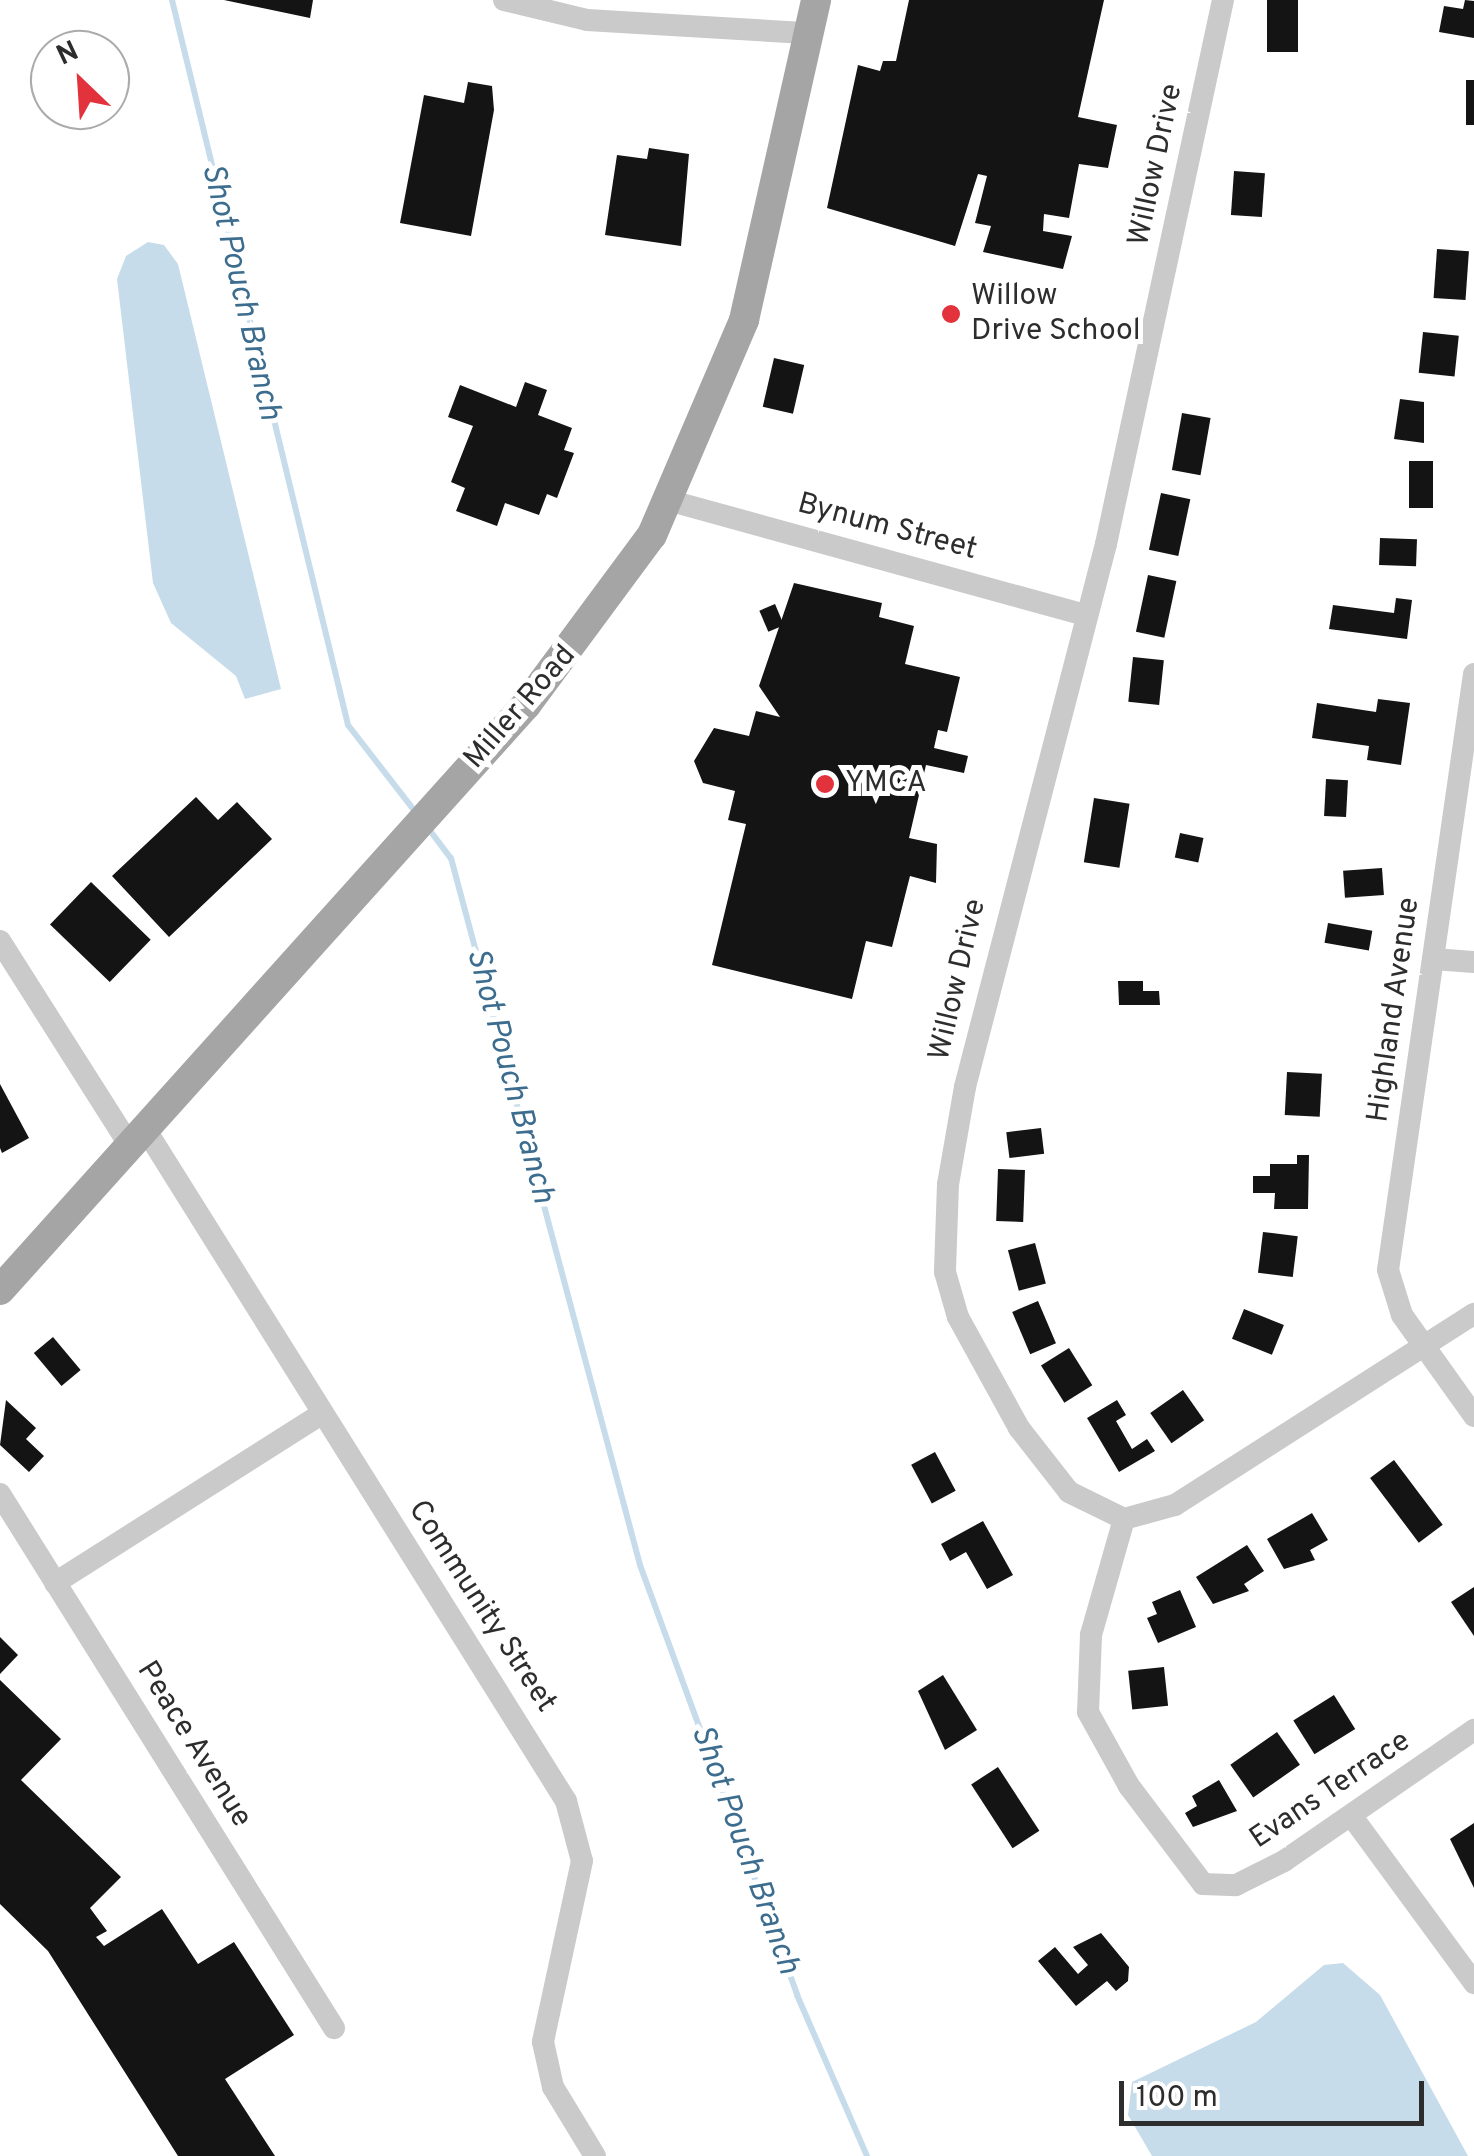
<!DOCTYPE html>
<html>
<head>
<meta charset="utf-8">
<style>
  body { margin:0 }
  #map { position:relative; width:1474px; height:2156px; overflow:hidden; background:#fff; font-family:Overpass,sans-serif }
  div>[style] { position:absolute }
  .water>* { inset:0; background:#c7dcea }
  .stream>* { height:6px; margin:-3px; padding:0 3px; transform-origin:3px; border-radius:3px; background:#c7dcea }
  .building>* { inset:0; background:#141414; transform-origin:0 0 }
  .minor>* { height:22px; margin:-11px; padding:0 11px; transform-origin:11px; border-radius:11px; background:#cacaca }
  .major>* { height:30px; margin:-15px; padding:0 15px; transform-origin:15px; border-radius:15px; background:#a5a5a5 }
  .dots>* { width:28px; height:28px; translate:-50% -50%; box-sizing:border-box; border:5px solid #fff; border-radius:50% }
  span { translate:-50% -50%; white-space:nowrap; text-align:center; line-height:1.15; -webkit-text-stroke:10px #fff; paint-order:stroke }
  .street-label { font-size:30px; color:#2d2d2d }
  .poi-label { font-size:30px; color:#2d2d2d }
  .left { translate:0 -50%; text-align:left }
  .water-label { font-size:32px; color:#3d6d8e; font-style:italic }
  .north { position:absolute; left:30px; top:30px; width:100px; height:100px; box-sizing:border-box; background:#fff; border:2px solid #ababab; border-radius:50%; rotate:335deg; font-size:28px; font-weight:700; line-height:40px; text-align:center; color:#2d2d2d }
  .north::after { content:''; display:block; margin:auto; width:35px; height:45px; background:#e2323b; clip-path:polygon(50% 0,100% 100%,50% 72%,0 100%) }
  .scale { position:absolute; left:1119px; top:2081px; width:305px; height:45px; box-sizing:border-box; border:5px solid #2d2d2d; border-top:0; padding-left:12px; font-size:30px; line-height:35px; white-space:nowrap; color:#2d2d2d; -webkit-text-stroke:8px #fff; paint-order:stroke }
</style>
</head>
<body>
<div id="map">
  <div class="water">
    <div style="clip-path:polygon(148px 242px,164px 245px,178px 264px,281px 689px,245px 699px,236px 676px,171px 623px,153px 583px,117px 279px,126px 256px)"></div>
    <div style="clip-path:polygon(1343px 1963px,1380px 1995px,1468px 2156px,1152px 2156px,1128px 2115px,1132px 2082px,1256px 2022px,1324px 1965px)"></div>
  </div>
  <div class="stream">
    <div style="left:172px;top:0;width:746px;rotate:76.35deg"></div>
    <div style="left:348px;top:725px;width:113px;rotate:52.2deg"></div>
    <div style="left:428px;top:828px;width:38px;rotate:53deg"></div>
    <div style="left:451px;top:858px;width:732px;rotate:75.03deg"></div>
    <div style="left:640px;top:1565px;width:458px;rotate:69.9deg"></div>
    <div style="left:797px;top:1995px;width:176px;rotate:66.5deg"></div>
  </div>
  <div class="building">
    <div style="clip-path:polygon(224px 0,313px 0,310px 18px)"></div>
    <div style="clip-path:polygon(909px 0,1104px 0,1078px 117px,1117px 125px,1108px 168px,1079px 164px,1069px 218px,1044px 214px,1043px 231px,1072px 236px,1063px 269px,983px 252px,991px 226px,975px 223px,987px 176px,978px 174px,955px 246px,827px 208px,858px 65px,880px 71px,883px 61px,896px 61px)"></div>
    <div style="left:1267px;top:0;width:31px;height:52px"></div>
    <div style="clip-path:polygon(1465px 0,1474px 1px,1474px 38px,1439px 32px,1444px 6px,1463px 9px)"></div>
    <div style="left:1466px;top:80px;width:8px;height:45px"></div>
    <div style="clip-path:polygon(468px 82px,492px 86px,494px 110px,471px 236px,400px 223px,424px 95px,464px 103px)"></div>
    <div style="clip-path:polygon(649px 148px,689px 154px,681px 246px,605px 235px,617px 155px,647px 159px)"></div>
    <div style="left:1234px;top:171px;width:31px;height:44px;rotate:4deg"></div>
    <div style="left:1437px;top:249px;width:32px;height:49px;rotate:4deg"></div>
    <div style="left:1423px;top:332px;width:36px;height:41px;rotate:6deg"></div>
    <div style="left:774px;top:358px;width:31px;height:50px;rotate:13deg"></div>
    <div style="clip-path:polygon(525px 382px,547px 390px,538px 415px,572px 428px,564px 450px,574px 453px,557px 498px,547px 494px,539px 515px,505px 503px,497px 526px,456px 511px,465px 488px,451px 482px,473px 426px,448px 417px,460px 385px,516px 407px)"></div>
    <div style="clip-path:polygon(1400px 399px,1424px 402px,1424px 443px,1394px 439px)"></div>
    <div style="left:1182px;top:413px;width:29px;height:58px;rotate:10deg"></div>
    <div style="left:1409px;top:461px;width:24px;height:47px"></div>
    <div style="left:1161px;top:493px;width:30px;height:58px;rotate:12deg"></div>
    <div style="left:1380px;top:538px;width:37px;height:27px;rotate:2deg"></div>
    <div style="left:1148px;top:575px;width:29px;height:58px;rotate:12deg"></div>
    <div style="clip-path:polygon(794px 583px,882px 603px,879px 617px,914px 626px,905px 664px,960px 677px,947px 732px,938px 730px,934px 748px,968px 756px,964px 773px,926px 765px,909px 838px,937px 844px,936px 883px,910px 876px,892px 947px,866px 941px,852px 999px,712px 965px,746px 824px,728px 820px,735px 791px,703px 783px,694px 761px,714px 728px,749px 736px,756px 711px,780px 717px,759px 686px)"></div>
    <div style="clip-path:polygon(1396px 598px,1412px 600px,1407px 639px,1329px 629px,1333px 605px,1394px 613px)"></div>
    <div style="left:775px;top:604px;width:23px;height:17px;rotate:67deg"></div>
    <div style="left:1133px;top:657px;width:31px;height:45px;rotate:6deg"></div>
    <div style="clip-path:polygon(1378px 699px,1410px 703px,1401px 765px,1367px 760px,1369px 746px,1312px 738px,1317px 703px,1376px 712px)"></div>
    <div style="left:1326px;top:779px;width:22px;height:37px;rotate:3deg"></div>
    <div style="clip-path:polygon(196px 797px,218px 820px,237px 802px,272px 839px,169px 937px,112px 876px)"></div>
    <div style="left:1094px;top:798px;width:36px;height:65px;rotate:9deg"></div>
    <div style="left:1180px;top:833px;width:24px;height:25px;rotate:12deg"></div>
    <div style="left:1382px;top:868px;width:27px;height:39px;rotate:86deg"></div>
    <div style="left:91px;top:882px;width:83px;height:59px;rotate:44deg"></div>
    <div style="left:1328px;top:923px;width:45px;height:20px;rotate:10deg"></div>
    <div style="clip-path:polygon(1118px 981px,1143px 981px,1143px 991px,1159px 991px,1160px 1005px,1119px 1005px)"></div>
    <div style="left:1287px;top:1072px;width:35px;height:43px;rotate:3deg"></div>
    <div style="clip-path:polygon(0 1084px,29px 1138px,2px 1153px,0 1148px)"></div>
    <div style="left:1041px;top:1128px;width:26px;height:35px;rotate:83deg"></div>
    <div style="clip-path:polygon(1297px 1155px,1309px 1155px,1308px 1209px,1274px 1209px,1275px 1193px,1253px 1193px,1253px 1176px,1270px 1176px,1270px 1164px,1297px 1164px)"></div>
    <div style="left:998px;top:1169px;width:27px;height:52px;rotate:2deg"></div>
    <div style="left:1263px;top:1232px;width:35px;height:41px;rotate:7deg"></div>
    <div style="left:1035px;top:1243px;width:42px;height:28px;rotate:75deg"></div>
    <div style="left:1038px;top:1301px;width:46px;height:28px;rotate:67deg"></div>
    <div style="left:1244px;top:1309px;width:43px;height:32px;rotate:22deg"></div>
    <div style="left:53px;top:1337px;width:43px;height:25px;rotate:50deg"></div>
    <div style="left:1069px;top:1348px;width:44px;height:33px;rotate:58deg"></div>
    <div style="left:1183px;top:1390px;width:37px;height:40px;rotate:55deg"></div>
    <div style="clip-path:polygon(6px 1400px,36px 1428px,26px 1439px,44px 1456px,29px 1472px,0 1445px)"></div>
    <div style="clip-path:polygon(1117px 1400px,1126px 1415px,1116px 1421px,1132px 1449px,1147px 1439px,1155px 1451px,1119px 1472px,1087px 1418px)"></div>
    <div style="left:935px;top:1452px;width:44px;height:27px;rotate:62deg"></div>
    <div style="left:1394px;top:1460px;width:81px;height:30px;rotate:53deg"></div>
    <div style="clip-path:polygon(1312px 1513px,1328px 1540px,1310px 1550px,1315px 1560px,1284px 1569px,1267px 1539px)"></div>
    <div style="clip-path:polygon(983px 1521px,1013px 1575px,987px 1589px,966px 1552px,950px 1561px,941px 1544px)"></div>
    <div style="clip-path:polygon(1247px 1545px,1264px 1571px,1244px 1584px,1249px 1591px,1213px 1604px,1196px 1577px)"></div>
    <div style="clip-path:polygon(1474px 1587px,1474px 1636px,1451px 1602px)"></div>
    <div style="clip-path:polygon(1180px 1590px,1196px 1627px,1158px 1643px,1147px 1618px,1157px 1614px,1152px 1602px)"></div>
    <div style="clip-path:polygon(0 1637px,18px 1655px,0 1674px)"></div>
    <div style="left:1164px;top:1667px;width:39px;height:36px;rotate:84deg"></div>
    <div style="clip-path:polygon(943px 1675px,977px 1730px,945px 1750px,918px 1691px)"></div>
    <div style="clip-path:polygon(0 1680px,61px 1739px,21px 1780px,121px 1877px,90px 1908px,107px 1931px,96px 1937px,104px 1946px,162px 1909px,198px 1964px,234px 1942px,294px 2035px,225px 2079px,275px 2156px,178px 2156px,48px 1951px,0 1904px)"></div>
    <div style="left:1334px;top:1695px;width:40px;height:48px;rotate:58deg"></div>
    <div style="left:1277px;top:1732px;width:40px;height:57px;rotate:55deg"></div>
    <div style="left:998px;top:1767px;width:76px;height:32px;rotate:57deg"></div>
    <div style="clip-path:polygon(1219px 1780px,1237px 1811px,1193px 1827px,1185px 1813px,1197px 1806px,1192px 1796px)"></div>
    <div style="clip-path:polygon(1474px 1823px,1474px 1888px,1450px 1839px)"></div>
    <div style="clip-path:polygon(1101px 1933px,1129px 1967px,1128px 1981px,1116px 1991px,1107px 1981px,1076px 2006px,1038px 1961px,1055px 1947px,1078px 1974px,1088px 1965px,1073px 1947px)"></div>
  </div>
  <div class="minor">
    <div style="left:504px;top:0;width:85px;rotate:13.5deg"></div>
    <div style="left:587px;top:20px;width:222px;rotate:3.4deg"></div>
    <div style="left:1223px;top:0;width:556px;rotate:102.14deg"></div>
    <div style="left:1106px;top:544px;width:561px;rotate:104.56deg"></div>
    <div style="left:965px;top:1087px;width:98px;rotate:99.9deg"></div>
    <div style="left:948px;top:1184px;width:88px;rotate:92deg"></div>
    <div style="left:945px;top:1272px;width:47px;rotate:73.9deg"></div>
    <div style="left:958px;top:1317px;width:127px;rotate:61.2deg"></div>
    <div style="left:1019px;top:1428px;width:81px;rotate:52deg"></div>
    <div style="left:1069px;top:1492px;width:61px;rotate:26.1deg"></div>
    <div style="left:1124px;top:1519px;width:53px;rotate:-15.4deg"></div>
    <div style="left:1175px;top:1505px;width:355px;rotate:-32.6deg"></div>
    <div style="left:671px;top:501px;width:430px;rotate:15.4deg"></div>
    <div style="left:1474px;top:674px;width:602px;rotate:98.21deg"></div>
    <div style="left:1388px;top:1270px;width:47px;rotate:72.7deg"></div>
    <div style="left:1402px;top:1315px;width:124px;rotate:54.5deg"></div>
    <div style="left:0;top:941px;width:241px;rotate:57.6deg"></div>
    <div style="left:1433px;top:959px;width:41px;rotate:4.2deg"></div>
    <div style="left:144px;top:1127px;width:795px;rotate:57.95deg"></div>
    <div style="left:566px;top:1801px;width:62px;rotate:75.1deg"></div>
    <div style="left:582px;top:1861px;width:185px;rotate:102.2deg"></div>
    <div style="left:543px;top:2042px;width:46px;rotate:77.5deg"></div>
    <div style="left:553px;top:2087px;width:81px;rotate:58.7deg"></div>
    <div style="left:0;top:1494px;width:630px;rotate:57.98deg"></div>
    <div style="left:1124px;top:1519px;width:121px;rotate:105.9deg"></div>
    <div style="left:1091px;top:1635px;width:77px;rotate:92.2deg"></div>
    <div style="left:1088px;top:1712px;width:85px;rotate:61deg"></div>
    <div style="left:1129px;top:1786px;width:123px;rotate:52.9deg"></div>
    <div style="left:1203px;top:1884px;width:33px;rotate:2deg"></div>
    <div style="left:1236px;top:1885px;width:54px;rotate:-26.6deg"></div>
    <div style="left:1284px;top:1861px;width:231px;rotate:-34.6deg"></div>
    <div style="left:55px;top:1583px;width:315px;rotate:-32.4deg"></div>
    <div style="left:1353px;top:1818px;width:205px;rotate:53.7deg"></div>
  </div>
  <div class="major">
    <div style="left:0;top:1290px;width:787px;rotate:-48.04deg"></div>
    <div style="left:526px;top:705px;width:212px;rotate:-53.5deg"></div>
    <div style="left:652px;top:535px;width:234px;rotate:-66.8deg"></div>
    <div style="left:744px;top:320px;width:328px;rotate:-77.3deg"></div>
  </div>
  <div class="dots">
    <div style="left:951px;top:314px;background:#e2323b"></div>
    <div style="left:825px;top:784px;background:#e2323b"></div>
  </div>
  <div class="street-label">
    <span style="left:1157px;top:165px;rotate:-78deg">Willow Drive</span>
    <span style="left:887px;top:528px;rotate:15deg">Bynum Street</span>
    <span style="left:521px;top:708px;rotate:-49deg">Miller Road</span>
    <span style="left:959px;top:980px;rotate:-77deg">Willow Drive</span>
    <span style="left:1395px;top:1010px;rotate:-82deg">Highland Avenue</span>
    <span style="left:481px;top:1607px;rotate:57deg">Community Street</span>
    <span style="left:193px;top:1745px;rotate:58deg">Peace Avenue</span>
    <span style="left:1331px;top:1791px;rotate:-34deg">Evans Terrace</span>
  </div>
  <div class="poi-label">
    <span class="left" style="left:971px;top:314px">Willow<br>Drive School</span>
    <span class="left" style="left:845px;top:784px">YMCA</span>
  </div>
  <div class="water-label">
    <span style="left:240px;top:292px;rotate:77deg">Shot Pouch Branch</span>
    <span style="left:509px;top:1076px;rotate:75deg">Shot Pouch Branch</span>
    <span style="left:744px;top:1850px;rotate:70deg">Shot Pouch Branch</span>
  </div>
  <div class="north">N</div>
  <div class="scale">100 m</div>
</div>
</body>
</html>
